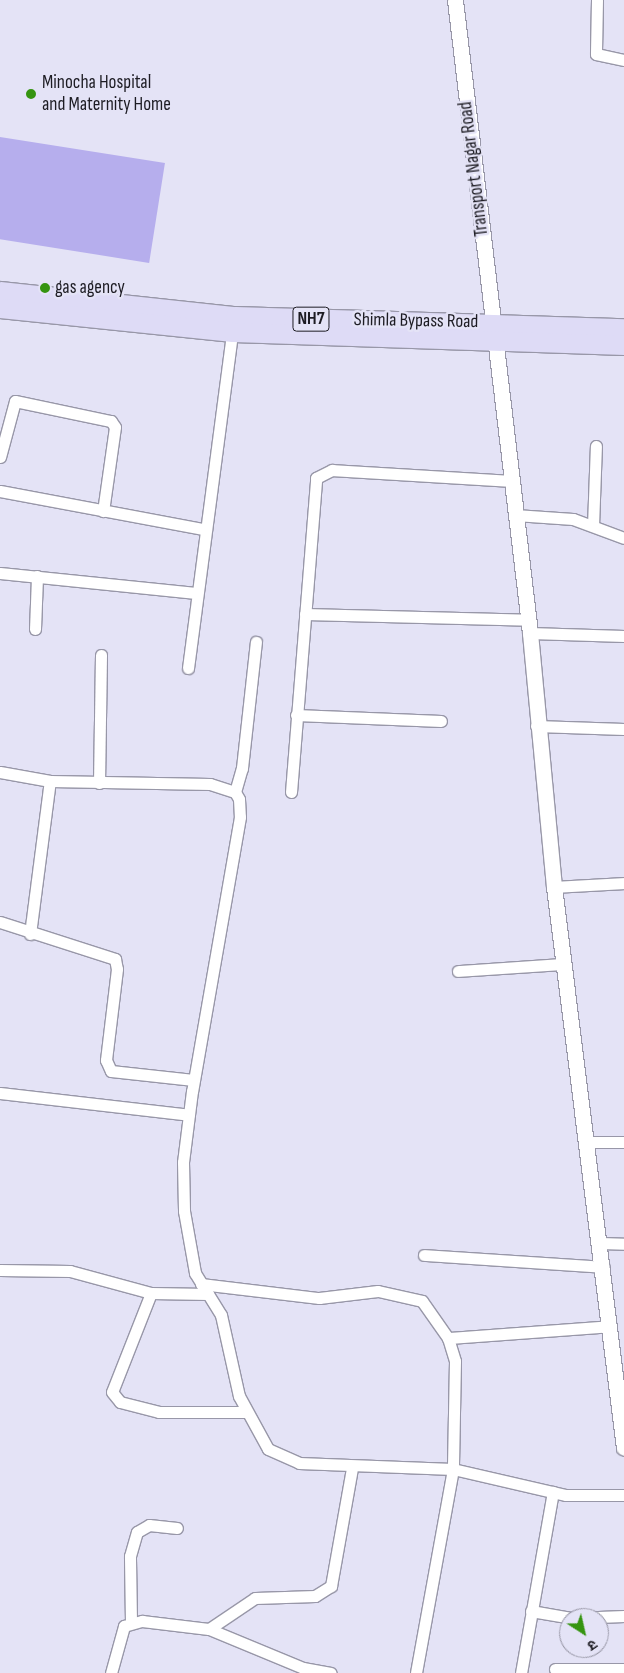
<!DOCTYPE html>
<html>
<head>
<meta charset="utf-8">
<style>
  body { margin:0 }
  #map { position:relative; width:624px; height:1673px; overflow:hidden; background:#e4e3f6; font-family:"Sofia Sans Condensed","Noto Sans Devanagari",sans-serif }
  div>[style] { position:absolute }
  .green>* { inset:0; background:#b6aeed; transform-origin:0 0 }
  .roads { filter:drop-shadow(1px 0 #9897a8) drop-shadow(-1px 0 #9897a8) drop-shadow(0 1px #9897a8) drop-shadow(0 -1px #9897a8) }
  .minor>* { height:11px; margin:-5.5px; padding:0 5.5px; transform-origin:5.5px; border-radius:5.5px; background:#fff }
  .tertiary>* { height:15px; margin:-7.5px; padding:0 7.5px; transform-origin:7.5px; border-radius:7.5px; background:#fff }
  .trunk>* { height:19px; margin:-9.5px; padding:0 9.5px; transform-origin:9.5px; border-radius:9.5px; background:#dedbf6 }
  .dots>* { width:14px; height:14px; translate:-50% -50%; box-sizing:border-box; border:2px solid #e4e3f6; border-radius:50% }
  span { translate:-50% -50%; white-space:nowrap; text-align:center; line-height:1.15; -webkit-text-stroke:5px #e4e3f6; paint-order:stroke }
  .shield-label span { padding:1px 4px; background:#e4e3f6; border:1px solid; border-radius:4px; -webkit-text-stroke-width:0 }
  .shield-label { font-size:18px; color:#1d1c23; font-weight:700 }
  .poi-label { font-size:19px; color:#1d1c23 }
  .left { translate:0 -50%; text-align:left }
  .street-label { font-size:19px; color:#1d1c23 }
  .north { position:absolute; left:559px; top:1608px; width:50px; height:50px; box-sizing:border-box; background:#e4e3f6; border:1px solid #9493a2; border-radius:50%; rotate:145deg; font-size:14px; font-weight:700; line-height:20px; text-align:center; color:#1d1c23 }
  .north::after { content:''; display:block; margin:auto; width:18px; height:22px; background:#359410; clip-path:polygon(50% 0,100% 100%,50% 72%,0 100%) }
</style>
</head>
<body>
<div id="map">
  <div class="green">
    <div style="left:0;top:137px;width:167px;height:101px;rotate:9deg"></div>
  </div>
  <div class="roads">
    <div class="minor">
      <div style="left:597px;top:0;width:54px;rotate:91.1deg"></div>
      <div style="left:596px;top:54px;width:29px;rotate:12deg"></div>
      <div style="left:0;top:457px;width:58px;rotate:-75deg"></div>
      <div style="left:15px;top:401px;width:98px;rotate:11.8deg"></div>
      <div style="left:111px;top:421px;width:7px;rotate:56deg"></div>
      <div style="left:115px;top:427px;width:85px;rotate:98.1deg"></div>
      <div style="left:0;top:491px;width:207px;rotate:10.6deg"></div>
      <div style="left:515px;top:515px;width:58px;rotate:3.9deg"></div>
      <div style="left:573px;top:519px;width:54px;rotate:20.4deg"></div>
      <div style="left:593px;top:526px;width:80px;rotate:-87.9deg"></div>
      <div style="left:0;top:573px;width:197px;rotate:5.8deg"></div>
      <div style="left:305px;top:614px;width:224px;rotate:1.5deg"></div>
      <div style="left:35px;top:629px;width:53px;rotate:-87.8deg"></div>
      <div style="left:530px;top:633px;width:94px;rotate:1.8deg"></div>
      <div style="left:188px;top:668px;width:343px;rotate:-82.5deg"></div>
      <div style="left:296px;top:715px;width:145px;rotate:2.4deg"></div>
      <div style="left:536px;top:726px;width:88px;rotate:2deg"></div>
      <div style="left:0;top:772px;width:51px;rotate:10.2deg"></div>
      <div style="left:50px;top:781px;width:160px;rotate:1.1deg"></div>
      <div style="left:210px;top:784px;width:26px;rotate:18deg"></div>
      <div style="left:235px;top:792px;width:8px;rotate:60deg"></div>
      <div style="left:239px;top:799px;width:18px;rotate:87deg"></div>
      <div style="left:240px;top:817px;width:278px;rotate:99.9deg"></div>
      <div style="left:192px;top:1091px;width:72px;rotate:97.2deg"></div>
      <div style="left:183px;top:1162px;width:49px;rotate:88.8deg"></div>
      <div style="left:184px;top:1211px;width:63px;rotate:79.9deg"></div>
      <div style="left:195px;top:1273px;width:49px;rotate:58.2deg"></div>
      <div style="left:221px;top:1315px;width:83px;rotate:77.5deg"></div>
      <div style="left:239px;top:1396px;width:60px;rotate:61.3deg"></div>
      <div style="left:268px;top:1449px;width:34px;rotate:24deg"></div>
      <div style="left:299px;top:1463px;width:154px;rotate:2.2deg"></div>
      <div style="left:453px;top:1469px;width:116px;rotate:13deg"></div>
      <div style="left:566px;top:1495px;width:58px"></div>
      <div style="left:99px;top:783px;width:128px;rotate:-89.1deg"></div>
      <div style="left:235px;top:792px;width:25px;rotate:-74deg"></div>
      <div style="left:242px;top:768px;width:127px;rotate:-83.7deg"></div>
      <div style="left:291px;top:792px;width:315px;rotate:-85.4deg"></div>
      <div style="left:316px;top:478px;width:18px;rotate:-27deg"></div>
      <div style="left:332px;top:470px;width:179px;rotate:3.5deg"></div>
      <div style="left:554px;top:887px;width:70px;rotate:-3.3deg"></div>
      <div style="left:0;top:922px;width:121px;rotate:17.8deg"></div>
      <div style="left:115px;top:959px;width:10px;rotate:79deg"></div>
      <div style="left:117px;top:969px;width:92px;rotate:96.9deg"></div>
      <div style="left:106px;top:1060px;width:12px;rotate:66deg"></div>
      <div style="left:111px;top:1071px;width:83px;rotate:6.2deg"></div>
      <div style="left:30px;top:934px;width:154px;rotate:-82.6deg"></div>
      <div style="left:458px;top:971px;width:106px;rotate:-3.8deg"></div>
      <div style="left:0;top:1093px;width:190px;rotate:6.6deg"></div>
      <div style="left:589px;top:1142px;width:35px"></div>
      <div style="left:601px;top:1243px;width:23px;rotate:2deg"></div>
      <div style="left:424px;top:1255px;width:180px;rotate:3.8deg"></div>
      <div style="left:0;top:1270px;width:70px;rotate:0.8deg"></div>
      <div style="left:70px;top:1271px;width:84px;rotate:15.2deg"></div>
      <div style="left:201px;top:1284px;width:119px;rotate:6.8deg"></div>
      <div style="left:319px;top:1298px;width:59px;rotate:-6.8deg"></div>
      <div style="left:378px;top:1291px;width:45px;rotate:12.8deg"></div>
      <div style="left:422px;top:1301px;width:45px;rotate:54.9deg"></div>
      <div style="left:448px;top:1338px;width:24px;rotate:73deg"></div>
      <div style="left:455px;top:1361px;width:108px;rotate:91.1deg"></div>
      <div style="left:453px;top:1469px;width:207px;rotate:100.3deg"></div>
      <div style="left:208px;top:1294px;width:57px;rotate:-179deg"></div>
      <div style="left:151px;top:1293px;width:106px;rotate:111.5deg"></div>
      <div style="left:112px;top:1392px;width:13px;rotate:51deg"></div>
      <div style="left:120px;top:1402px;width:40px;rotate:14.4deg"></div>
      <div style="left:159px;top:1412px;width:86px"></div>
      <div style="left:448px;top:1338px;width:163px;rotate:-4.2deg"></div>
      <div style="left:531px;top:1611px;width:42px;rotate:9.7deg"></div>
      <div style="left:572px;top:1618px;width:52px;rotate:-2.2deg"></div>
      <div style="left:131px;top:1622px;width:66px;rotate:-90.9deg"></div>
      <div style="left:130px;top:1556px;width:25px;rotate:-74deg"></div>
      <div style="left:137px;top:1532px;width:14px;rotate:-30deg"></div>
      <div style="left:149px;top:1525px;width:28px;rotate:6deg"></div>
      <div style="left:209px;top:1629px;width:55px;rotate:-34deg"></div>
      <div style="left:255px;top:1598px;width:60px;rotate:-1.9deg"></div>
      <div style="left:315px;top:1596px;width:19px;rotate:-32deg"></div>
      <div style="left:331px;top:1586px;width:120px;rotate:-79.9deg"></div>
      <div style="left:555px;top:1669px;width:69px"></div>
      <div style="left:111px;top:1673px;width:49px;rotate:-74.5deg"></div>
      <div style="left:124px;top:1626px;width:19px;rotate:-16deg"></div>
      <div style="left:142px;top:1621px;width:67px;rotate:6.8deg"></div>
      <div style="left:209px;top:1629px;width:102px;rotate:22.5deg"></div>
      <div style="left:303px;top:1668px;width:28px;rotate:10deg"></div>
      <div style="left:521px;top:1673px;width:184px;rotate:-80deg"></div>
    </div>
    <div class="tertiary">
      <div style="left:455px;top:0;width:637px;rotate:83.24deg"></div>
      <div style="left:530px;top:633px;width:255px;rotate:84.6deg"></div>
      <div style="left:554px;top:887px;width:565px;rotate:82.89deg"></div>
    </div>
    <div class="trunk">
      <div style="left:0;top:291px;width:236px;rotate:6.1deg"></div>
      <div style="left:235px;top:316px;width:389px;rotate:1.8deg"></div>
      <div style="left:0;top:308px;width:234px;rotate:5.9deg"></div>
      <div style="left:233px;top:332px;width:391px;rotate:1.9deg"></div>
    </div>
  </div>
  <div class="dots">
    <div style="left:31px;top:94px;background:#359410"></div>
    <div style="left:45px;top:288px;background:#359410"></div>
  </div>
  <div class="shield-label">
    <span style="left:311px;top:319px">NH7</span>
  </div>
  <div class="poi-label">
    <span class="left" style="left:42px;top:94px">Minocha Hospital<br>and Maternity Home</span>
    <span class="left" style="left:55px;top:288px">gas agency</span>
  </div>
  <div class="street-label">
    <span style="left:474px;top:169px;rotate:-97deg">Transport Nagar Road</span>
    <span style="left:416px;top:321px;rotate:1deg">Shimla Bypass Road</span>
  </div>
  <div class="north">उ</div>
</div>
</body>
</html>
